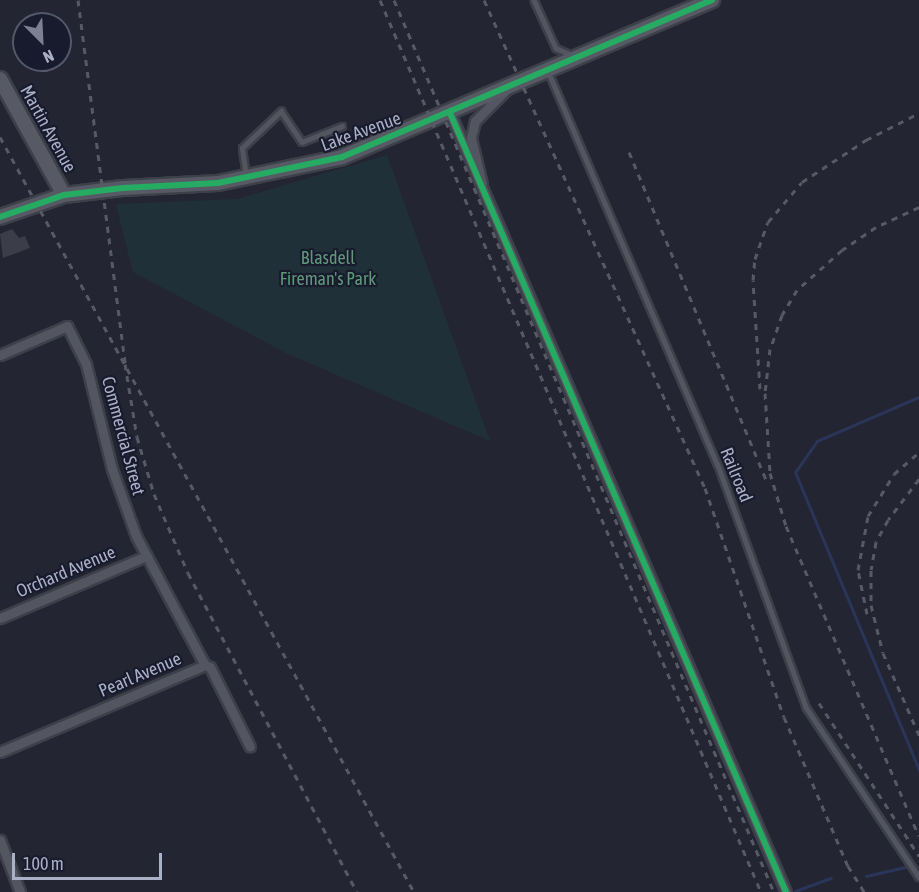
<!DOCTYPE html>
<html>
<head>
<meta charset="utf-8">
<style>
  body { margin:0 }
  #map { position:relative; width:919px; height:892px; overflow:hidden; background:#232632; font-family:"Asap Condensed",sans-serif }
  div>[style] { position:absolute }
  .green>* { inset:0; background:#203038 }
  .stream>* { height:3px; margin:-1.5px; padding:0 1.5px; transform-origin:1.5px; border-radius:1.5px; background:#2a3559 }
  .building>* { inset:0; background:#3b3e48 }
  .roads { filter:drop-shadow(2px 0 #3d4049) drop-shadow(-2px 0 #3d4049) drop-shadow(0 2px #3d4049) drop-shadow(0 -2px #3d4049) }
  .lane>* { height:4.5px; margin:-2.25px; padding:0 2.25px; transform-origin:2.25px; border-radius:2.25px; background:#535661 }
  .street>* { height:9px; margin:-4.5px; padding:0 4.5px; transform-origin:4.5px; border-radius:4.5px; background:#535661 }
  .secondary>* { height:14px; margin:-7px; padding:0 7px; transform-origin:7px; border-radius:7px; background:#575a65 }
  .rail>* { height:3px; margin-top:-1.5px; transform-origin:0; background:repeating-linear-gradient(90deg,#575a64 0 6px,transparent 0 12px) }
  .cycleway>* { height:6px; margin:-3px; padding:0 3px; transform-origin:3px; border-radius:3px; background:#26ab63 }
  span { translate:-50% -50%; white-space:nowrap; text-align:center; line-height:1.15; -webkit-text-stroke:4.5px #171b2d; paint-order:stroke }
  .street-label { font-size:18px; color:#aab0c6 }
  .park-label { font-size:18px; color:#609878 }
  .north { position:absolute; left:12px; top:12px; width:60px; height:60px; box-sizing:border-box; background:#171b2d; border:2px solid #52576a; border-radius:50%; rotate:156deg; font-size:16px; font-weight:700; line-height:24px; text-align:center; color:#aab0c6 }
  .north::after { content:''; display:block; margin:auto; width:21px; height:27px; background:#7b8092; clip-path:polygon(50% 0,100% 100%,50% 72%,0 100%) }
  .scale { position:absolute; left:12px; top:853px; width:150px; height:27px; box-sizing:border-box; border:3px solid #aab0c6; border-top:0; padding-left:8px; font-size:18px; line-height:21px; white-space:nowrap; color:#aab0c6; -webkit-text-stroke:4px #171b2d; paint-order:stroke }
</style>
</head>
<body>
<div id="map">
  <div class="green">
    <div style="clip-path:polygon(387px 155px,490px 441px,288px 354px,133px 272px,116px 204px,237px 199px)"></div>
  </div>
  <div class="stream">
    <div style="left:919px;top:397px;width:111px;rotate:156.7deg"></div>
    <div style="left:817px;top:441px;width:38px;rotate:125deg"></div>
    <div style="left:795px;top:472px;width:323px;rotate:67.4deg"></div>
    <div style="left:866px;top:876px;width:40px;rotate:-13deg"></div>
    <div style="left:795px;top:891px;width:38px;rotate:-20deg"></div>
  </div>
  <div class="building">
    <div style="clip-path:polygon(12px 229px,19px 238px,25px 236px,30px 248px,3px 258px,0 234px)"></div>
  </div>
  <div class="roads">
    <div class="lane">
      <div style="left:534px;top:0;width:53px;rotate:65.4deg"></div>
      <div style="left:556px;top:48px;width:17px;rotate:24deg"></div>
      <div style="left:548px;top:71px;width:429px;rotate:66.7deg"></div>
      <div style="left:718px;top:465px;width:258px;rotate:70deg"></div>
      <div style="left:806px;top:707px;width:204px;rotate:56.4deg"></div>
      <div style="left:246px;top:177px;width:29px;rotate:-98deg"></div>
      <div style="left:242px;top:148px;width:54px;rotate:-43.5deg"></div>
      <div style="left:281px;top:111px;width:37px;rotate:56deg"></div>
      <div style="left:302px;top:142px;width:43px;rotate:-21.8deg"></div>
    </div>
    <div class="street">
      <div style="left:450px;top:113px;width:848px;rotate:66.67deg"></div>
      <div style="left:482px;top:184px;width:47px;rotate:-103.4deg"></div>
      <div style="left:471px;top:138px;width:17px;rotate:-77deg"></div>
      <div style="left:475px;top:121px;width:44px;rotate:-45deg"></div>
      <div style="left:0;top:355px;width:73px;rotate:-23.4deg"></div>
      <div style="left:67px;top:326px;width:42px;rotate:63.4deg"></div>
      <div style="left:86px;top:364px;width:108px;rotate:76.1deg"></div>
      <div style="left:112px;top:469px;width:71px;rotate:70.3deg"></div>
      <div style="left:136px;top:536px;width:146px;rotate:61.9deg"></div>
      <div style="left:0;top:618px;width:159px;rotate:-23deg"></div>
      <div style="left:0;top:752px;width:223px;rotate:-23deg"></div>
      <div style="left:205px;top:665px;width:5px;rotate:22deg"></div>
      <div style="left:210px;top:667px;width:89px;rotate:63.4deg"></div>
      <div style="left:0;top:840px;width:56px;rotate:69deg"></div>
    </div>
    <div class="secondary">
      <div style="left:0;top:79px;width:132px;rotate:61.1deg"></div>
      <div style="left:0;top:217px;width:68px;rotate:-19deg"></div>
      <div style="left:64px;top:195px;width:59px;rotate:-6.8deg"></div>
      <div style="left:123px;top:188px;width:95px;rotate:-3deg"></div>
      <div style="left:218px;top:183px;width:127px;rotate:-11.8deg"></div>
      <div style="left:342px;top:157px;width:402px;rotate:-23deg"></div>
    </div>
  </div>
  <div class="rail">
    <div style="left:78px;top:0;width:367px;rotate:82.6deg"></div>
    <div style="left:125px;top:364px;width:74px;rotate:80.7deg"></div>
    <div style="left:137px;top:437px;width:59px;rotate:73.4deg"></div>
    <div style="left:154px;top:494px;width:86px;rotate:66.7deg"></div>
    <div style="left:188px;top:573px;width:361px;rotate:62.1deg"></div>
    <div style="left:380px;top:0;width:970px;rotate:66.87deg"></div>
    <div style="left:394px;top:0;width:970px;rotate:66.93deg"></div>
    <div style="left:484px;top:0;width:536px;rotate:65.64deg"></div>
    <div style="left:705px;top:488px;width:242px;rotate:71deg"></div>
    <div style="left:784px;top:717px;width:162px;rotate:66.8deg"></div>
    <div style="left:848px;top:866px;width:31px;rotate:58deg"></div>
    <div style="left:0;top:137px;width:861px;rotate:61.26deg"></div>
    <div style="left:629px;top:152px;width:358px;rotate:67.3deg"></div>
    <div style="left:919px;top:207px;width:47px;rotate:155.1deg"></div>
    <div style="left:876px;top:227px;width:41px;rotate:145.9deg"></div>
    <div style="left:842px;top:250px;width:60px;rotate:138.4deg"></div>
    <div style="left:797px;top:290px;width:29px;rotate:121deg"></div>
    <div style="left:782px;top:315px;width:36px;rotate:109deg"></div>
    <div style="left:770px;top:349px;width:44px;rotate:96.5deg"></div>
    <div style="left:765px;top:393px;width:80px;rotate:86.4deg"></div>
    <div style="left:770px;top:473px;width:55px;rotate:73.2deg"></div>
    <div style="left:786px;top:526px;width:337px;rotate:66.8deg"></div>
    <div style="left:760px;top:389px;width:109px;rotate:-93.7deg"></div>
    <div style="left:753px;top:280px;width:21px;rotate:-85deg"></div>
    <div style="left:755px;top:259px;width:39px;rotate:-71deg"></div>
    <div style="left:768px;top:222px;width:52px;rotate:-49.6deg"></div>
    <div style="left:802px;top:182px;width:77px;rotate:-33.3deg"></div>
    <div style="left:866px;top:140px;width:59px;rotate:-27deg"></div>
    <div style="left:919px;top:479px;width:51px;rotate:127.1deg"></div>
    <div style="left:888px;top:520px;width:25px;rotate:119deg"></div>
    <div style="left:876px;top:542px;width:28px;rotate:100deg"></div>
    <div style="left:871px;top:570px;width:35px;rotate:90deg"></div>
    <div style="left:871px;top:605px;width:49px;rotate:76deg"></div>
    <div style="left:883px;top:653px;width:90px;rotate:66.3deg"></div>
    <div style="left:867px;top:614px;width:45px;rotate:-101.6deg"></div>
    <div style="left:858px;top:570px;width:55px;rotate:-79.5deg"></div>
    <div style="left:868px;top:516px;width:49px;rotate:-58.2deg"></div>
    <div style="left:894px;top:474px;width:33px;rotate:-41deg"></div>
    <div style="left:819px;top:703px;width:183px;rotate:56.8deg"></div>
  </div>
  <div class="cycleway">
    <div style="left:450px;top:113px;width:848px;rotate:66.67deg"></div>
    <div style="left:0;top:217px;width:68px;rotate:-19deg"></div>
    <div style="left:64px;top:195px;width:59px;rotate:-6.8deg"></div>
    <div style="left:123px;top:188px;width:95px;rotate:-3deg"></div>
    <div style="left:218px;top:183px;width:127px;rotate:-11.8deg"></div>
    <div style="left:342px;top:157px;width:402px;rotate:-23deg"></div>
  </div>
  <div class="street-label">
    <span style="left:48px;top:129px;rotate:61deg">Martin Avenue</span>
    <span style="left:361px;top:132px;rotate:-20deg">Lake Avenue</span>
    <span style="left:123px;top:436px;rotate:75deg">Commercial Street</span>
    <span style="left:736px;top:475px;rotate:68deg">Railroad</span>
    <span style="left:66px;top:572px;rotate:-23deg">Orchard Avenue</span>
    <span style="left:140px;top:675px;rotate:-23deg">Pearl Avenue</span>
  </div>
  <div class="park-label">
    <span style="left:328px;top:269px">Blasdell<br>Fireman's Park</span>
  </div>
  <div class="north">N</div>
  <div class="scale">100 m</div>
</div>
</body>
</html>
